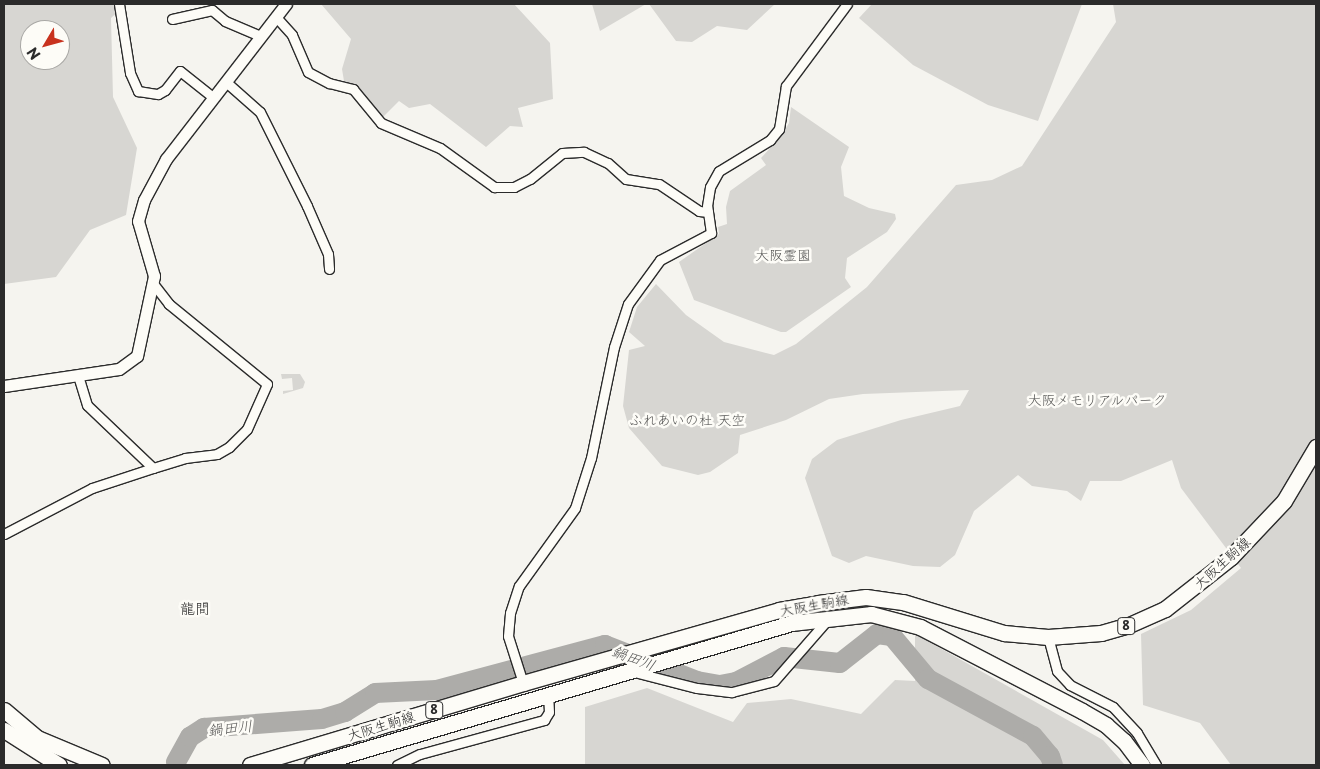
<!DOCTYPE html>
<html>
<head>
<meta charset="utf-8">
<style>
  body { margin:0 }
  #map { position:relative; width:1320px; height:769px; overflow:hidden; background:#f5f4ef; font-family:"Playpen Sans","Klee One",sans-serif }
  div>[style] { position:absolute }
  .green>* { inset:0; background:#d7d6d2 }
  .river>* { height:20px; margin:-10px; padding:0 10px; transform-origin:10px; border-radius:10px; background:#adaca9 }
  .roads { filter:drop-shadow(1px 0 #2b2b2b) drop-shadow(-1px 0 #2b2b2b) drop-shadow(0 1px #2b2b2b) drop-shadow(0 -1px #2b2b2b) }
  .minor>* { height:9px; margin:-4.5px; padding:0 4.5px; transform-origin:4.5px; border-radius:4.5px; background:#fdfcf7 }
  .tertiary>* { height:11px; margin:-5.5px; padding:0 5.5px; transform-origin:5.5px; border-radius:5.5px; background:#fdfcf7 }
  .primary>* { height:15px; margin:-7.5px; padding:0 7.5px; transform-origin:7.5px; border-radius:7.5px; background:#fdfcf7 }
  span { translate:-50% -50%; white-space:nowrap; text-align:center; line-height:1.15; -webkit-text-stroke:5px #fdfcf7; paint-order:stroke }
  .shield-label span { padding:1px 4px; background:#fdfcf7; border:1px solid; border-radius:4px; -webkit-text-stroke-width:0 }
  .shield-label { font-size:12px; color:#2b2b2b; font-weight:700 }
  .park-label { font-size:14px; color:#565655 }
  .street-label { font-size:14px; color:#2b2b2b }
  .neighbourhood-label { font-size:15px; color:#2b2b2b }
  .water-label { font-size:15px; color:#585857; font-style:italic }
  .frame { position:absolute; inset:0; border:5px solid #2b2b2b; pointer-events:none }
  .north { position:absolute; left:20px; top:20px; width:50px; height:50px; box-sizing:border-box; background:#fdfcf7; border:1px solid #a9a8a5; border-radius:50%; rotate:233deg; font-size:14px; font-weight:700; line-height:20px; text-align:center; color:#2b2b2b }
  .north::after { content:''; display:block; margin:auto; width:18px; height:22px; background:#c8321e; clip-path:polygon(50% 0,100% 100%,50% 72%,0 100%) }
</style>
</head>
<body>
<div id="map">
  <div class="green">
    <div style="clip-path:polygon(evenodd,4px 4px,126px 4px,111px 18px,113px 97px,137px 148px,126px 215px,90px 230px,56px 277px,4px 284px,4px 4px,30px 30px,60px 30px,60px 60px,30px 60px,30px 30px)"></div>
    <div style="clip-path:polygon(321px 4px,514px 4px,550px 43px,553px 99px,518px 108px,523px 127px,510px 126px,486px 147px,430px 104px,409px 108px,399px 101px,381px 119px,353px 84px,344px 81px,342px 69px,351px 39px)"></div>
    <div style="clip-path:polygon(592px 4px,646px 4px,600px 31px)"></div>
    <div style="clip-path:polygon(649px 4px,775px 4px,747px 30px,717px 26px,692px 42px,676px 41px)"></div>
    <div style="clip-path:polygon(872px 4px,1082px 4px,1038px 121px,988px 105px,913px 65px,859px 18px)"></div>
    <div style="clip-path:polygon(1113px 4px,1316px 4px,1316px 765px,1231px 765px,1200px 723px,1143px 705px,1141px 634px,1191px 610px,1241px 568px,1181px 488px,1172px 460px,1121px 481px,1090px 481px,1081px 501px,1067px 491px,1032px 486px,1018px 475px,974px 511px,955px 555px,940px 567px,913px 566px,866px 556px,849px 563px,832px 556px,805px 478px,812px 459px,837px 440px,901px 420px,960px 406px,969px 390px,863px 394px,829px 399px,786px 420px,740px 435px,738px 453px,710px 472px,698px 475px,662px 466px,629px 428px,623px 406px,629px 350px,645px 346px,629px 332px,637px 307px,656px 284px,686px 315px,724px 342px,774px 355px,796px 344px,867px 287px,956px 185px,992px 180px,1022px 166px,1116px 22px)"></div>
    <div style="clip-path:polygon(791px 107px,849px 147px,841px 167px,844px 196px,869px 208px,895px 214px,896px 219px,887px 232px,847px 258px,845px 278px,851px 287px,786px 332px,781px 332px,694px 300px,679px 262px,719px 234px,718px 227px,727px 224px,726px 207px,730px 191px,766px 165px,761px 158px,782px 135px,789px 123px)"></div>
    <div style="clip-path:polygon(281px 374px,300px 374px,305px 382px,303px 388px,283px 394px,283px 391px,293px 390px,292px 378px,282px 379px)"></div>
    <div style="clip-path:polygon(915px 634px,1103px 740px,1125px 765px,585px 765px,585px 707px,647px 688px,733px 722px,747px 703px,791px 699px,861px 714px,895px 680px,915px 681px)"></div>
  </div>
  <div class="river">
    <div style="left:176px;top:762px;width:29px;rotate:-61deg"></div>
    <div style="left:190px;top:737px;width:17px;rotate:-33deg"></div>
    <div style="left:204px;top:728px;width:118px;rotate:-4.4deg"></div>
    <div style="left:322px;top:719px;width:24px;rotate:-17deg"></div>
    <div style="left:345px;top:712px;width:36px;rotate:-32deg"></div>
    <div style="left:375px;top:693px;width:62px;rotate:-2.8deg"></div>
    <div style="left:437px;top:690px;width:174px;rotate:-15deg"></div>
    <div style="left:605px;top:645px;width:99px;rotate:21.4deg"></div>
    <div style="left:697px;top:681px;width:23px;rotate:10deg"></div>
    <div style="left:720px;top:685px;width:16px;rotate:-11deg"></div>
    <div style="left:736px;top:682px;width:54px;rotate:-27.5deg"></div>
    <div style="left:784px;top:657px;width:56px;rotate:6.1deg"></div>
    <div style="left:840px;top:663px;width:47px;rotate:-38.1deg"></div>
    <div style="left:877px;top:634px;width:15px;rotate:8deg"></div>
    <div style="left:892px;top:636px;width:56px;rotate:50.1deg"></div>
    <div style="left:928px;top:679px;width:119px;rotate:28.5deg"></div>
    <div style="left:1033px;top:736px;width:26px;rotate:50deg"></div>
    <div style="left:1050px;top:756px;width:9px;rotate:72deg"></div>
  </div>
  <div class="roads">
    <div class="minor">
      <div style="left:119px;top:4px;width:70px;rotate:80.9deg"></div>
      <div style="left:130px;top:73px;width:20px;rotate:66deg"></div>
      <div style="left:138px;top:91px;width:20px;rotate:9deg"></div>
      <div style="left:158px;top:94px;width:8px;rotate:-30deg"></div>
      <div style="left:165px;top:90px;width:24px;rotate:-52deg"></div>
      <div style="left:180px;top:71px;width:43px;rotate:38.5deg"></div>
      <div style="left:276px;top:17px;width:24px;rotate:48deg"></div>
      <div style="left:292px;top:35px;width:40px;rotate:66.6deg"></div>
      <div style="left:308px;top:72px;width:24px;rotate:28deg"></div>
      <div style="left:329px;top:83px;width:25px;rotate:14deg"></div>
      <div style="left:353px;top:89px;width:44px;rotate:50.5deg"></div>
      <div style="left:381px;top:123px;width:64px;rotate:23deg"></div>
      <div style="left:440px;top:148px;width:67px;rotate:35.8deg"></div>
      <div style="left:494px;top:187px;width:20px"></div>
      <div style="left:514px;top:187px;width:18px;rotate:-27deg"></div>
      <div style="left:530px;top:179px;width:41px;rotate:-39.1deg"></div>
      <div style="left:562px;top:153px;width:22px;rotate:-3deg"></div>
      <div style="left:584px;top:152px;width:26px;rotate:25deg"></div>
      <div style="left:608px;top:163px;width:24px;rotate:42deg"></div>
      <div style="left:626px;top:179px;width:33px;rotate:9deg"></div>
      <div style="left:659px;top:184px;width:48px;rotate:34deg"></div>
      <div style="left:699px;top:211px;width:9px;rotate:6deg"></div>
      <div style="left:172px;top:19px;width:41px;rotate:-12.7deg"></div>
      <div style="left:212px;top:10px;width:17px;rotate:40deg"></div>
      <div style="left:225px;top:21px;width:39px;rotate:23deg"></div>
      <div style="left:226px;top:82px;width:45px;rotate:41.4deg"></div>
      <div style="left:260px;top:112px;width:105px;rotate:63.4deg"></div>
      <div style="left:307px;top:206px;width:52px;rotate:66.4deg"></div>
      <div style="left:328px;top:254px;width:15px;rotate:86deg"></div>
      <div style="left:153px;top:468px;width:34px;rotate:-17deg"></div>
      <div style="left:185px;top:458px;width:32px;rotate:-7deg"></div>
      <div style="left:217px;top:454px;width:14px;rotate:-30deg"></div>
      <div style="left:229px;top:447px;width:25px;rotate:-45deg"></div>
      <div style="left:247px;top:429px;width:49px;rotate:-66deg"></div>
      <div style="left:267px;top:384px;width:127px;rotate:-140.8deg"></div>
      <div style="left:169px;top:304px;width:24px;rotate:-128deg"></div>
      <div style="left:4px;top:534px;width:99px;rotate:-27.6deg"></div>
      <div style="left:92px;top:488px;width:64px;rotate:-18.2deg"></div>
      <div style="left:153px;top:468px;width:91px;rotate:-136.3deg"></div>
      <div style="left:87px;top:405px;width:31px;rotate:-107deg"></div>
      <div style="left:1048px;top:637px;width:35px;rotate:75deg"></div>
      <div style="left:1057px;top:671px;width:19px;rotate:47deg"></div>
      <div style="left:1070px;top:685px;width:48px;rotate:27.1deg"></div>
      <div style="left:1113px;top:707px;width:35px;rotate:47deg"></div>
      <div style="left:1137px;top:733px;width:37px;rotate:59deg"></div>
      <div style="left:634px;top:672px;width:65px;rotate:14.3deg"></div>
      <div style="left:697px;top:688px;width:35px;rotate:7deg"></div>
      <div style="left:732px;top:692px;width:43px;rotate:-14.7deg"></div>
      <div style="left:774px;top:681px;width:84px;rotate:-48.9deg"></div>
      <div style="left:523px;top:683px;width:49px;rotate:-107.7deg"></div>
      <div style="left:508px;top:636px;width:23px;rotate:-85deg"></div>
      <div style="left:510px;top:613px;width:28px;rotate:-72deg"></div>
      <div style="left:519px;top:586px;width:96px;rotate:-54.3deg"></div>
      <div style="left:575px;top:508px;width:52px;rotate:-72.3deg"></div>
      <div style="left:591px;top:458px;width:113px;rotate:-78.3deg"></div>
      <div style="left:614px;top:347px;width:45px;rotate:-72deg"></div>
      <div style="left:628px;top:304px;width:54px;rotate:-54deg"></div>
      <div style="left:660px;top:260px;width:58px;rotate:-27.9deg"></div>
      <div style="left:711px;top:233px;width:27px;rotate:-98deg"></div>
      <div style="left:707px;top:206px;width:19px;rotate:-81deg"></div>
      <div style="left:710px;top:187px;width:18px;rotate:-61deg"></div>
      <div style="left:719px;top:171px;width:60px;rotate:-31.3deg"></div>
      <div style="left:770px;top:140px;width:14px;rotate:-51deg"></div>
      <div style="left:779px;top:129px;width:44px;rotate:-80.8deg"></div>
      <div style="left:786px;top:86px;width:102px;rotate:-53.4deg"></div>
      <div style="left:397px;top:765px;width:25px;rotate:-26deg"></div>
      <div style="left:420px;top:754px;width:129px;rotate:-15.3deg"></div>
      <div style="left:544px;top:720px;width:9px;rotate:-58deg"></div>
      <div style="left:549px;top:712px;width:18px;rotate:-93deg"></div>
    </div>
    <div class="tertiary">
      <div style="left:4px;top:386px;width:116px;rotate:-8.4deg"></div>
      <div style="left:119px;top:369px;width:22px;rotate:-36deg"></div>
      <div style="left:137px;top:356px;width:82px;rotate:-78deg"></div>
      <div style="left:154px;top:276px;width:57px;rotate:-106.2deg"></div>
      <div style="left:138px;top:221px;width:22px;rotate:-74deg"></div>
      <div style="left:144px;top:200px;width:47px;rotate:-61.8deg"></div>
      <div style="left:166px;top:159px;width:196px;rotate:-52.3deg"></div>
    </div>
    <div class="primary">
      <div style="left:4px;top:710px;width:43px;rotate:40.3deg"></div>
      <div style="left:37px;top:738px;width:70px;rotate:22.6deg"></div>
      <div style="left:4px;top:730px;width:65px;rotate:32.5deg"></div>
      <div style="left:250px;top:765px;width:285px;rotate:-16.7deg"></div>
      <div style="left:523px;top:683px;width:266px;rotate:-15.9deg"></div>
      <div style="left:779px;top:610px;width:40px;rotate:-10deg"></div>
      <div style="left:818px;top:603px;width:48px;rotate:-7.1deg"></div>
      <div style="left:866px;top:597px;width:37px;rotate:8deg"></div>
      <div style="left:903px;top:602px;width:106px;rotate:17.1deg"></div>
      <div style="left:1004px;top:633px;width:44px;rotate:5.2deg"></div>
      <div style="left:1048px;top:637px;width:53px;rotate:-4.3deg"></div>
      <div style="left:1101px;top:633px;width:29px;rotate:-16deg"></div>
      <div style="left:1129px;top:625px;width:39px;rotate:-24deg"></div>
      <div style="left:1165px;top:609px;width:84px;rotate:-38.2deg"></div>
      <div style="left:1231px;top:557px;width:77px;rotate:-46.6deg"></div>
      <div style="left:1284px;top:501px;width:63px;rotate:-59.3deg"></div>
      <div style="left:312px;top:765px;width:500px;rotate:-16.5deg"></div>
      <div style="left:791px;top:623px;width:81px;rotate:-6.4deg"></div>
      <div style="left:871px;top:614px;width:51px;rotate:14.9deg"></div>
      <div style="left:920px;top:627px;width:182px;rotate:27.4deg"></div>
      <div style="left:1082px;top:711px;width:28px;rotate:30deg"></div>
      <div style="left:1106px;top:725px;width:24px;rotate:42deg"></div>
      <div style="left:1124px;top:741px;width:30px;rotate:53deg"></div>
    </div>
  </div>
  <div class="shield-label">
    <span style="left:1126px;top:626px">8</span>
    <span style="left:434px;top:710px">8</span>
  </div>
  <div class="park-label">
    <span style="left:783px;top:255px">大阪霊園</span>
    <span style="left:1097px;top:400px">大阪メモリアルパーク</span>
    <span style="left:687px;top:420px">ふれあいの杜 天空</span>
  </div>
  <div class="street-label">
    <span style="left:1222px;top:563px;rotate:-42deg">大阪生駒線</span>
    <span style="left:814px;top:605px;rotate:-10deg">大阪生駒線</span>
    <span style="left:381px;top:726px;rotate:-17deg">大阪生駒線</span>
  </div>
  <div class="neighbourhood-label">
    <span style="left:195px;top:608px">龍間</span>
  </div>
  <div class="water-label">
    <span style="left:634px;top:657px;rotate:21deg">鍋田川</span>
    <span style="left:230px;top:727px;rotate:-6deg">鍋田川</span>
  </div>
  <div class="frame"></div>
  <div class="north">N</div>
</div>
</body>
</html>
